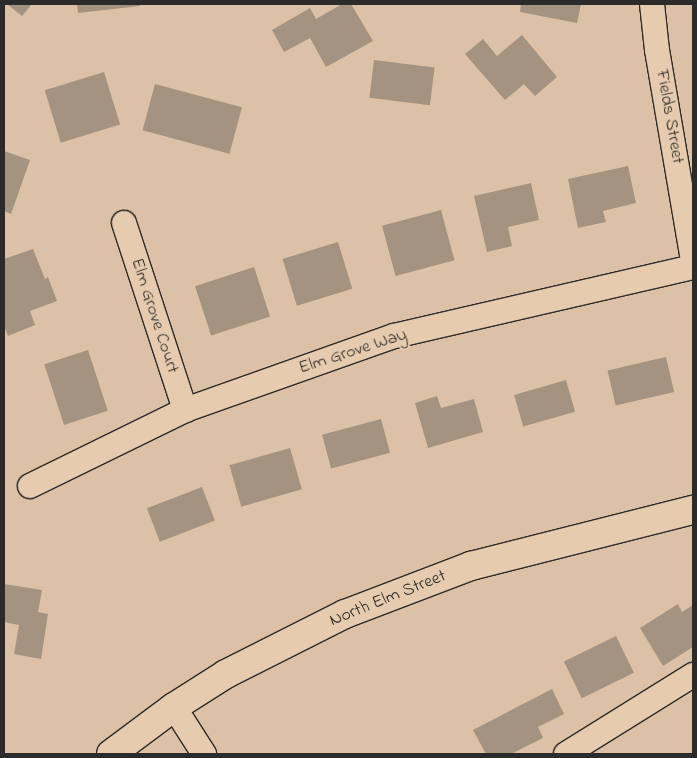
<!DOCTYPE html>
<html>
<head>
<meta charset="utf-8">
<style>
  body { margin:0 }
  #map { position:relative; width:697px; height:758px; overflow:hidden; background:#dcc1a6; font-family:"Indie Flower",sans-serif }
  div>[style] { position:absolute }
  .building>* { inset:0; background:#a49380; transform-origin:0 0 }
  .roads { filter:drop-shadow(1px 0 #2b2b2b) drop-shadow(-1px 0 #2b2b2b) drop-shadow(0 1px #2b2b2b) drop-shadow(0 -1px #2b2b2b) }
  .minor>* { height:24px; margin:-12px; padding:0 12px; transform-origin:12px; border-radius:12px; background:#e7cbae }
  .secondary>* { height:28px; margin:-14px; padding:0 14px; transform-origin:14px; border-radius:14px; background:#e7cbae }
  span { translate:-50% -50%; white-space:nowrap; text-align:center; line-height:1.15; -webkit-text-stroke:4px #e7cbae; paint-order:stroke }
  .street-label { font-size:18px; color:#2b2b2b }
  .frame { position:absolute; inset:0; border:5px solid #2b2b2b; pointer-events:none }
</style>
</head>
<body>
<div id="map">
  <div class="building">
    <div style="clip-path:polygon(7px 4px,32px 4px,22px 16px)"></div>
    <div style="clip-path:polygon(77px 4px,140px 4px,140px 6px,78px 13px)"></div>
    <div style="clip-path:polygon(342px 4px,351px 4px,373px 41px,326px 67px,310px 38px,284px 52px,272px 30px,310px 8px,316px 19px)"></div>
    <div style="clip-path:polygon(521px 4px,581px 4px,577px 23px,520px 12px)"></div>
    <div style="clip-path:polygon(522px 35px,557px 77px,535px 96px,524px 84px,505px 100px,465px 54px,483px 39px,497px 56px)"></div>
    <div style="left:374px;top:60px;width:61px;height:38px;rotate:7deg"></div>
    <div style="left:104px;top:72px;width:55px;height:62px;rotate:73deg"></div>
    <div style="left:155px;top:84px;width:90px;height:48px;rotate:15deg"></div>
    <div style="clip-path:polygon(4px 151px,30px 160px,11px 214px,4px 211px)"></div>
    <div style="clip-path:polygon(628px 166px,636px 203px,603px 211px,606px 222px,578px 228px,568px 179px)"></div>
    <div style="clip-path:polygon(531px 183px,539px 220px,508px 227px,512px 246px,487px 252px,474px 196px)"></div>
    <div style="left:441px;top:210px;width:52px;height:61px;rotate:75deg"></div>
    <div style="left:338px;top:242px;width:49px;height:58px;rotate:73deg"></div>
    <div style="clip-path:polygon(33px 249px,45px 279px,48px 277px,57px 301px,30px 311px,35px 325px,8px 336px,4px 326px,4px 259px)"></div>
    <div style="left:254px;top:267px;width:52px;height:62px;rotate:72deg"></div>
    <div style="left:88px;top:350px;width:64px;height:46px;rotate:72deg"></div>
    <div style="left:666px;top:357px;width:36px;height:60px;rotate:77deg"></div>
    <div style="left:566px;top:380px;width:33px;height:54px;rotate:74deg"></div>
    <div style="clip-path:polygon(437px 396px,441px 408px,474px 399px,483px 432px,428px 448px,415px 403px)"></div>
    <div style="left:381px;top:419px;width:35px;height:61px;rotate:75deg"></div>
    <div style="left:290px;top:448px;width:43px;height:63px;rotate:74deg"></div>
    <div style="left:202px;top:487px;width:36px;height:59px;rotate:69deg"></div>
    <div style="clip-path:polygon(4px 584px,42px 590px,38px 612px,48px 614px,41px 659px,14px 654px,19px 625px,4px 622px)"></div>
    <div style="clip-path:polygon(678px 604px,682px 612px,693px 605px,693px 647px,663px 666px,640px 628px)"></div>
    <div style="left:616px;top:636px;width:41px;height:58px;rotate:64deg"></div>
    <div style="clip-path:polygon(552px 689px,564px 714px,538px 727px,543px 738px,511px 754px,486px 754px,473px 730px)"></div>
  </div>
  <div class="roads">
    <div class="minor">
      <div style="left:652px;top:4px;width:46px;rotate:83.8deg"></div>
      <div style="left:657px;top:50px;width:213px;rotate:80.3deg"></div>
      <div style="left:124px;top:223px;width:197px;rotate:71.9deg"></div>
      <div style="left:30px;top:486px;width:173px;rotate:-26.1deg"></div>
      <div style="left:185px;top:410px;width:222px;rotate:-19.5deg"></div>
      <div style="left:394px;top:336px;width:307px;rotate:-13deg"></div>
      <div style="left:174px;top:707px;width:56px;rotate:57.4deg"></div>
      <div style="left:566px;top:754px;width:150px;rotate:-31.9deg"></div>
    </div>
    <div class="secondary">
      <div style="left:111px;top:754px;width:79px;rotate:-36.7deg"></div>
      <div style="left:174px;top:707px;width:62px;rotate:-32.4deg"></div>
      <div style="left:226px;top:674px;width:133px;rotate:-26.8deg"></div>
      <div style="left:345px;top:614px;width:135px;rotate:-20.9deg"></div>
      <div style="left:471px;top:566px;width:229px;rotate:-14.2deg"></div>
    </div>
  </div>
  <div class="street-label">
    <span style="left:669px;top:117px;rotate:80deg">Fields Street</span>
    <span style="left:154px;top:316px;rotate:72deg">Elm Grove Court</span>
    <span style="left:353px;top:352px;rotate:-18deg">Elm Grove Way</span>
    <span style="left:388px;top:599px;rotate:-22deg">North Elm Street</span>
  </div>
  <div class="frame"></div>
</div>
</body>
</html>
